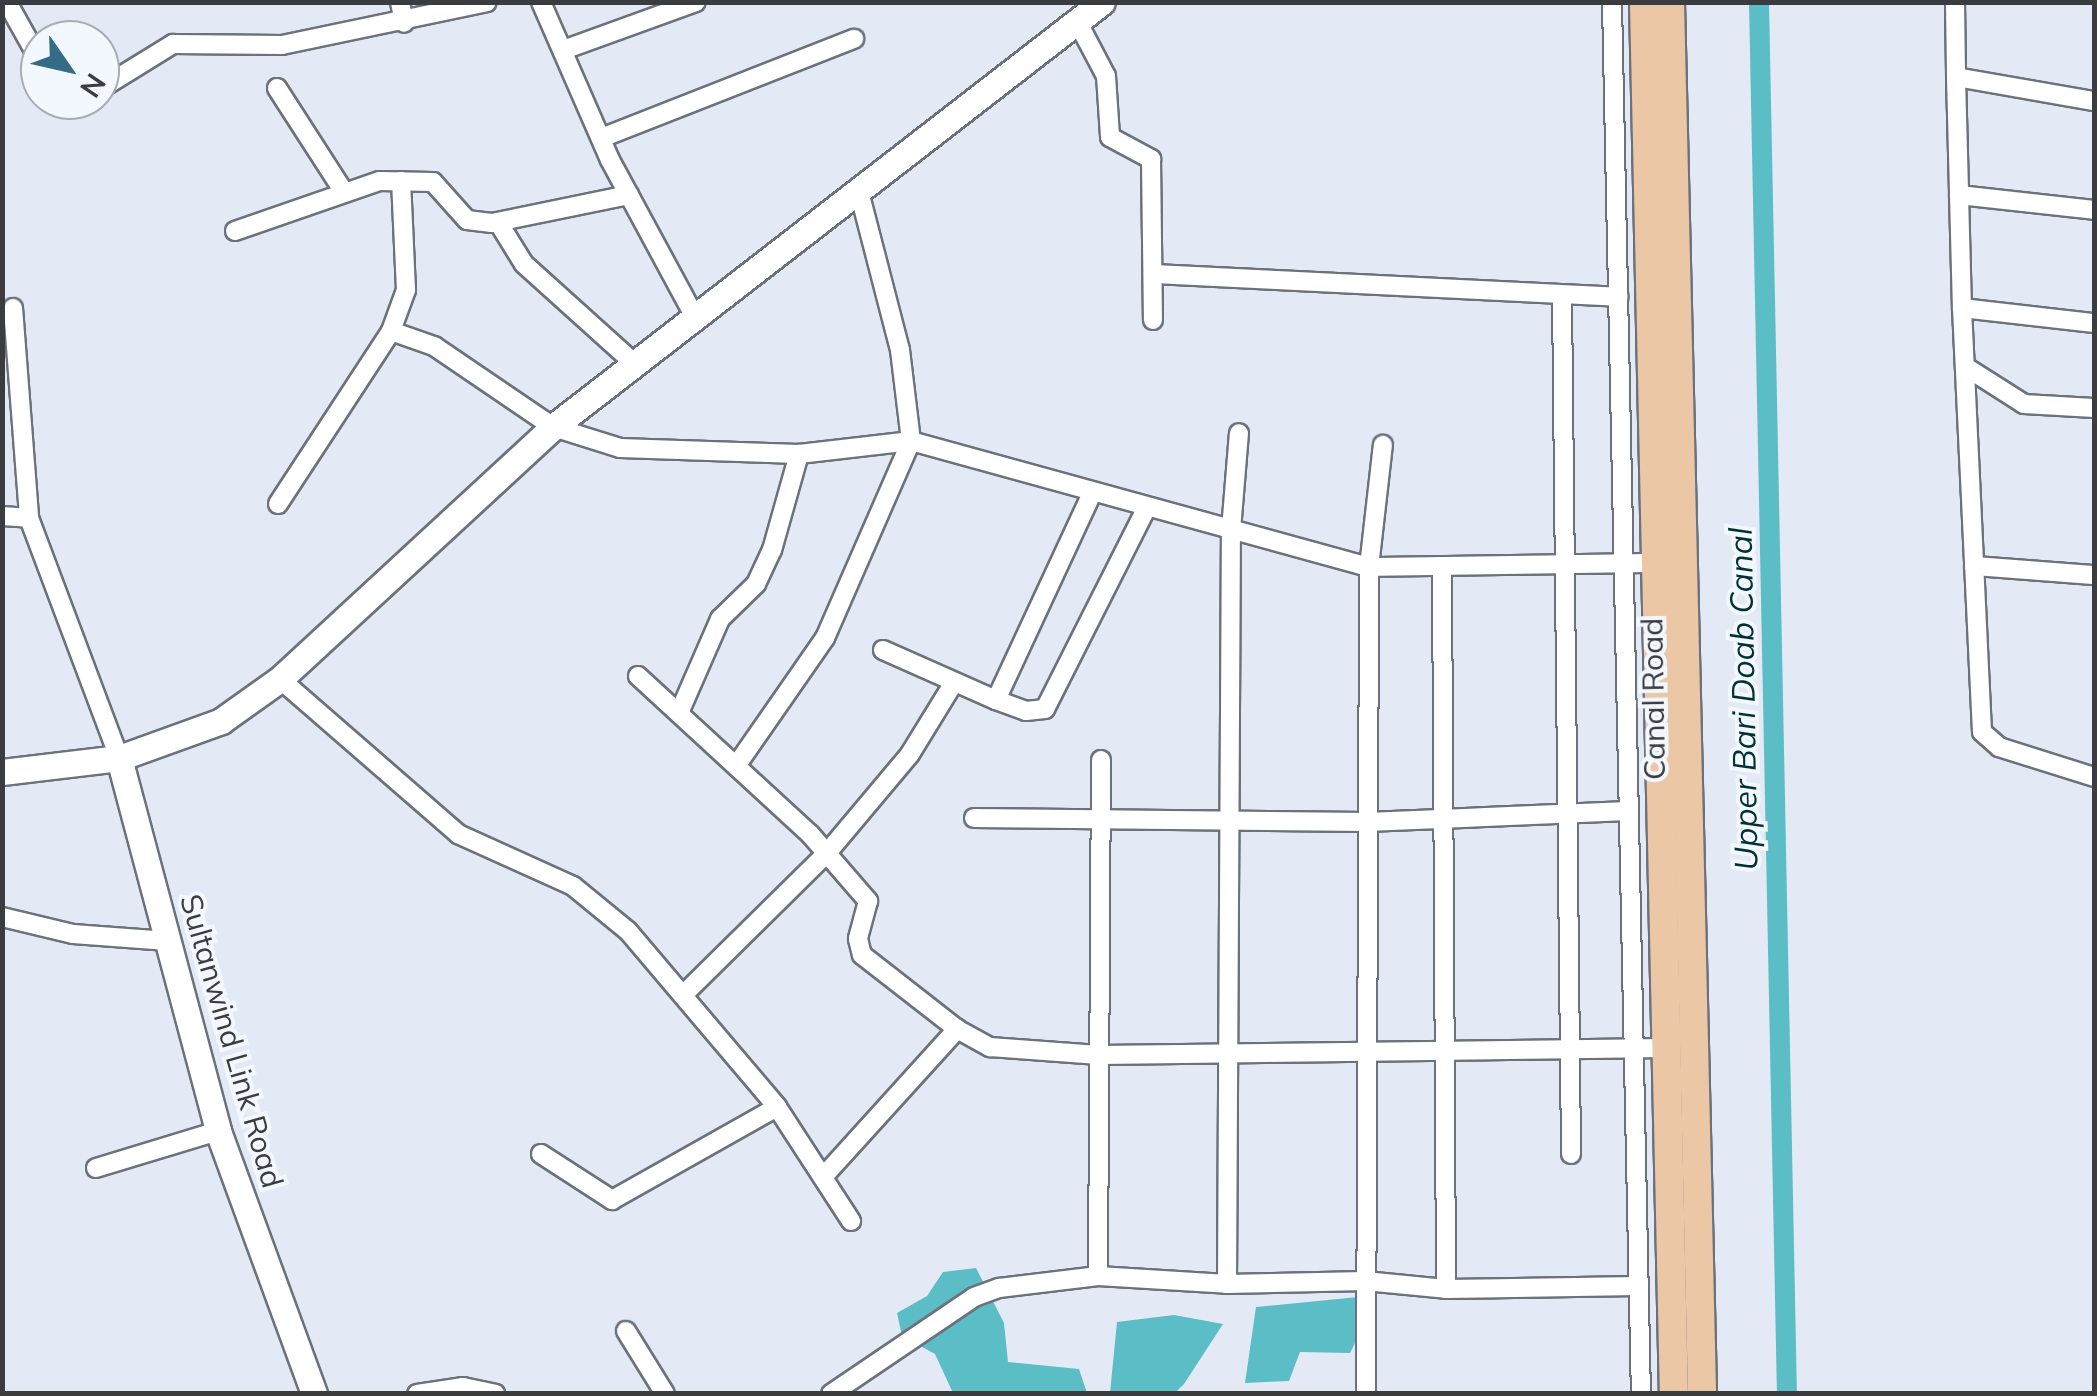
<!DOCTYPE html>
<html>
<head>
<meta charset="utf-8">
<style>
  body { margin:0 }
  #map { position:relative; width:2097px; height:1396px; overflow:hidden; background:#e4eaf5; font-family:Mulish,sans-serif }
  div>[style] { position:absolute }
  .water>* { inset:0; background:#5bbdc6 }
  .canal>* { height:20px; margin:-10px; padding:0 10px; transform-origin:10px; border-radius:10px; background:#5bbdc6 }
  .roads { filter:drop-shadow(2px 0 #6c727b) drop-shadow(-2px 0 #6c727b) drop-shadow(0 2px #6c727b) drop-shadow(0 -2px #6c727b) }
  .street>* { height:18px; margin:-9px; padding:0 9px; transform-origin:9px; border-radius:9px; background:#fff }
  .secondary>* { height:25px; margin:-12.5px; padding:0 12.5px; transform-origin:12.5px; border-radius:12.5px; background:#fff }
  .primary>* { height:28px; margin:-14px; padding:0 14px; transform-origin:14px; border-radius:14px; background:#ebc7a6 }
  span { translate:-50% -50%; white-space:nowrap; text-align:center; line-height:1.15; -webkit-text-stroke:8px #f3f7fe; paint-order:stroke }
  .street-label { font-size:30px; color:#3a3c40 }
  .water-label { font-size:32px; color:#003135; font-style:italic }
  .frame { position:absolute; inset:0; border:5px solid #3a3c40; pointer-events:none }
  .north { position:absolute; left:20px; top:20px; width:100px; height:100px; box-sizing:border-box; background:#f3f7fe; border:2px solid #a9acb2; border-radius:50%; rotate:124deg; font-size:28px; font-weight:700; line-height:40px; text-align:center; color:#3a3c40 }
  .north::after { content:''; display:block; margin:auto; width:35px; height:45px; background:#346c86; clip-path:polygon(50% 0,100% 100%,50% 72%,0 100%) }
</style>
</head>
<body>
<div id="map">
  <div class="water">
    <div style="clip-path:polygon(976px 1268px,1004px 1323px,1008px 1362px,1079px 1369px,1087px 1393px,953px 1393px,935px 1354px,902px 1336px,897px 1313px,927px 1296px,943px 1272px)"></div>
    <div style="clip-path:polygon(1358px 1297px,1358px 1337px,1350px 1353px,1300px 1352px,1289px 1381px,1245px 1383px,1256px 1307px)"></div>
    <div style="clip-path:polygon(1174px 1315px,1223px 1324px,1184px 1384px,1175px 1393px,1110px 1393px,1117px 1322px)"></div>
  </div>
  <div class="canal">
    <div style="left:1759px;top:2px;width:1392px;rotate:88.85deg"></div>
  </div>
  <div class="roads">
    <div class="street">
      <div style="left:7px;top:2px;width:68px;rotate:60.8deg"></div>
      <div style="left:400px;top:2px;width:21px;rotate:79deg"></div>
      <div style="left:541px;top:2px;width:172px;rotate:66.4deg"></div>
      <div style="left:610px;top:160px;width:179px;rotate:61.6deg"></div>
      <div style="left:1612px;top:2px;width:1392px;rotate:88.81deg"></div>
      <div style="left:1955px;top:2px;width:75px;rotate:89.2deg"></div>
      <div style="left:1956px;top:77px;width:140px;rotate:9.9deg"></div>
      <div style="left:1077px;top:21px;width:62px;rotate:62.2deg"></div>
      <div style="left:1106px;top:76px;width:61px;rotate:86.2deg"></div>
      <div style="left:1110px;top:137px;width:47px;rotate:28.2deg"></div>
      <div style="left:1151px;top:159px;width:161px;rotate:89.3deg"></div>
      <div style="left:566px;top:49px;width:138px;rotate:-19.9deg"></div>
      <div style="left:1956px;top:77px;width:118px;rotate:88.5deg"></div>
      <div style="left:1959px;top:195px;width:136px;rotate:6.3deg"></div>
      <div style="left:277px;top:88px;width:120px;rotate:57.2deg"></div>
      <div style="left:100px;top:89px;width:86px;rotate:-31.7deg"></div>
      <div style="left:173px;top:44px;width:109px;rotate:0.5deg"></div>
      <div style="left:282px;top:45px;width:209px;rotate:-11.8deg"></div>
      <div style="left:601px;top:138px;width:272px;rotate:-21.4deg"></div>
      <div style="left:1959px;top:195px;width:113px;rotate:88.5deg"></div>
      <div style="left:1962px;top:308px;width:133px;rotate:6.5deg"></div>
      <div style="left:498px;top:222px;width:49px;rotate:58.2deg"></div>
      <div style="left:524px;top:264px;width:149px;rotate:42deg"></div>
      <div style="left:235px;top:231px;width:152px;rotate:-19.1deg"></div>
      <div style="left:379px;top:181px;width:54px;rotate:1.1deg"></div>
      <div style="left:433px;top:182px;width:51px;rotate:48.2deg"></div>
      <div style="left:467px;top:220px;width:25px;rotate:7deg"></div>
      <div style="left:492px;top:223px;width:140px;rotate:-11.6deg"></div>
      <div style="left:1153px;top:274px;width:466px;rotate:2.8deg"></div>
      <div style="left:1562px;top:295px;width:859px;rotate:89.4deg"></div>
      <div style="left:13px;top:308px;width:211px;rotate:85.6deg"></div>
      <div style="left:29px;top:518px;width:256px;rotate:69.4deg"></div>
      <div style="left:1962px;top:308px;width:424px;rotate:87.3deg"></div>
      <div style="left:1982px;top:732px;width:23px;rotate:41deg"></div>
      <div style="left:1999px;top:747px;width:100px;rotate:17.5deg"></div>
      <div style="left:391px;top:331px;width:46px;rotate:19.2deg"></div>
      <div style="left:434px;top:346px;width:144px;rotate:34.2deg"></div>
      <div style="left:553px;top:427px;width:70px;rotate:17.4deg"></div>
      <div style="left:620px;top:448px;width:179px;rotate:1.9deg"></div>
      <div style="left:799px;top:454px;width:113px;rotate:-6.6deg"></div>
      <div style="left:911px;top:441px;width:475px;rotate:15.4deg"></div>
      <div style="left:1369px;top:567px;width:287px;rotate:-0.8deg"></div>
      <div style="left:1969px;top:369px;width:65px;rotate:32.5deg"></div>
      <div style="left:2024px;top:404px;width:70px;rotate:3.3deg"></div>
      <div style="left:278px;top:504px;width:207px;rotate:-56.8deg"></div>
      <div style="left:391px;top:331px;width:44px;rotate:-69.9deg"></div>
      <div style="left:406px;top:290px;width:109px;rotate:-92.6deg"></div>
      <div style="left:2px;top:516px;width:27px;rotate:4deg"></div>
      <div style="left:1974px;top:566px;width:120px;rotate:4.3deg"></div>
      <div style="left:1442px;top:569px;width:720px;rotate:89.68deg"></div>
      <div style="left:883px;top:650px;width:124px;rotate:23.9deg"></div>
      <div style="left:996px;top:700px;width:32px;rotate:20deg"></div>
      <div style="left:1026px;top:711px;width:19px;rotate:-6deg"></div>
      <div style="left:1045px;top:709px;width:224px;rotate:-63.2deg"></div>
      <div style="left:638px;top:676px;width:234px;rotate:42.6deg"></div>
      <div style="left:810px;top:834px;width:89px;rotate:49.1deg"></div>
      <div style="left:868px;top:901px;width:39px;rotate:105deg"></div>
      <div style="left:858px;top:939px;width:16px;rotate:76deg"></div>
      <div style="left:862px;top:955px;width:120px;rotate:37.9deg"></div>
      <div style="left:280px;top:679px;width:236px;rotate:41deg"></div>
      <div style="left:458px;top:834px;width:126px;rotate:24.3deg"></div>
      <div style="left:573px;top:886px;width:71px;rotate:39.3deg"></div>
      <div style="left:628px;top:931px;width:231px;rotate:49.7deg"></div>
      <div style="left:777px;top:1107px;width:136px;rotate:57deg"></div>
      <div style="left:996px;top:700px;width:228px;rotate:-65.1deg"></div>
      <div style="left:679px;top:713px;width:103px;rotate:-66.4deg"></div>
      <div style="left:720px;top:619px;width:50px;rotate:-44.2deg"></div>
      <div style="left:756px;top:584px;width:38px;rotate:-65deg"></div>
      <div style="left:772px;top:550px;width:100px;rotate:-74.3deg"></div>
      <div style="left:736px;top:766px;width:156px;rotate:-55.2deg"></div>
      <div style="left:825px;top:638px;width:215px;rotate:-66.4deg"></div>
      <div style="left:911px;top:441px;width:92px;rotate:-96.9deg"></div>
      <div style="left:900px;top:350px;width:167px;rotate:-104.5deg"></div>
      <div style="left:974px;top:818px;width:393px;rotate:0.6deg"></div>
      <div style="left:1367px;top:822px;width:261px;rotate:-2.4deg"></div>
      <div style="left:2px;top:917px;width:73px;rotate:13.5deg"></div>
      <div style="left:73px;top:934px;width:95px;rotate:4.2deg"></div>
      <div style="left:683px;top:995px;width:202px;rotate:-44.6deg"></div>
      <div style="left:827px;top:853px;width:129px;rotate:-50deg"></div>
      <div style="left:910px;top:754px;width:82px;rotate:-58.4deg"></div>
      <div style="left:541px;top:1154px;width:85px;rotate:32.9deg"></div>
      <div style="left:612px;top:1200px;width:189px;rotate:-29.4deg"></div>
      <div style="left:96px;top:1168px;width:127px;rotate:-16.9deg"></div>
      <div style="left:823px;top:1177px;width:200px;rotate:-47.8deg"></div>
      <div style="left:957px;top:1029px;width:38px;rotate:29deg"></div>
      <div style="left:990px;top:1047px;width:109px;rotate:4.2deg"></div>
      <div style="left:1099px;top:1055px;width:567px;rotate:-0.71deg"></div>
      <div style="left:1098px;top:1276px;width:516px;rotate:-89.67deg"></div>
      <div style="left:1227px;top:1284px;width:754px;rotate:-89.7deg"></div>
      <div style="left:1231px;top:530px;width:97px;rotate:-85.3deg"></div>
      <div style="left:626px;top:1331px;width:74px;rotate:58.2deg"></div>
      <div style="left:417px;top:1394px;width:47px;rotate:-8.7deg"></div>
      <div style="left:463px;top:1387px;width:33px;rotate:12deg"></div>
      <div style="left:831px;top:1394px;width:173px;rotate:-34.1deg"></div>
      <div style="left:974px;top:1297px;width:27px;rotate:-20deg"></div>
      <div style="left:999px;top:1288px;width:100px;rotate:-6.9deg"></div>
      <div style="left:1098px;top:1276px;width:129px;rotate:3.5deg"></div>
      <div style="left:1227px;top:1284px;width:138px;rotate:-1.2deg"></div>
      <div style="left:1365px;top:1281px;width:81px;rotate:5.6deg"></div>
      <div style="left:1446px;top:1289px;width:192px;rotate:-0.9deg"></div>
      <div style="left:1366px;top:1394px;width:827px;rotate:-89.79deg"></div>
      <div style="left:1369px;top:567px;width:123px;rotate:-83.5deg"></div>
    </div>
    <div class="secondary">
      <div style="left:119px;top:758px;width:386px;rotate:75.1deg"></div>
      <div style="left:218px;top:1131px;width:280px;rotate:69.9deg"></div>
      <div style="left:2px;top:772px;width:118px;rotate:-6.8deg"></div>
      <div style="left:119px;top:758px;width:109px;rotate:-19.9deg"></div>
      <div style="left:221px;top:721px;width:72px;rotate:-35.4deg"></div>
      <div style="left:280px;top:679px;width:372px;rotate:-42.7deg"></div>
      <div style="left:553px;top:427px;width:694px;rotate:-37.74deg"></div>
    </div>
    <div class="primary">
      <div style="left:1644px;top:2px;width:1392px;rotate:88.77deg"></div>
      <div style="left:1670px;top:2px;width:1392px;rotate:88.68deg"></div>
    </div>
  </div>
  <div class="street-label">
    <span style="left:1653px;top:699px;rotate:-91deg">Canal Road</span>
    <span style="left:232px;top:1041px;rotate:74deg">Sultanwind Link Road</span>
  </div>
  <div class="water-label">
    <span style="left:1743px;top:699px;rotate:-91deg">Upper Bari Doab Canal</span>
  </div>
  <div class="frame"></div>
  <div class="north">N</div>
</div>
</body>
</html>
